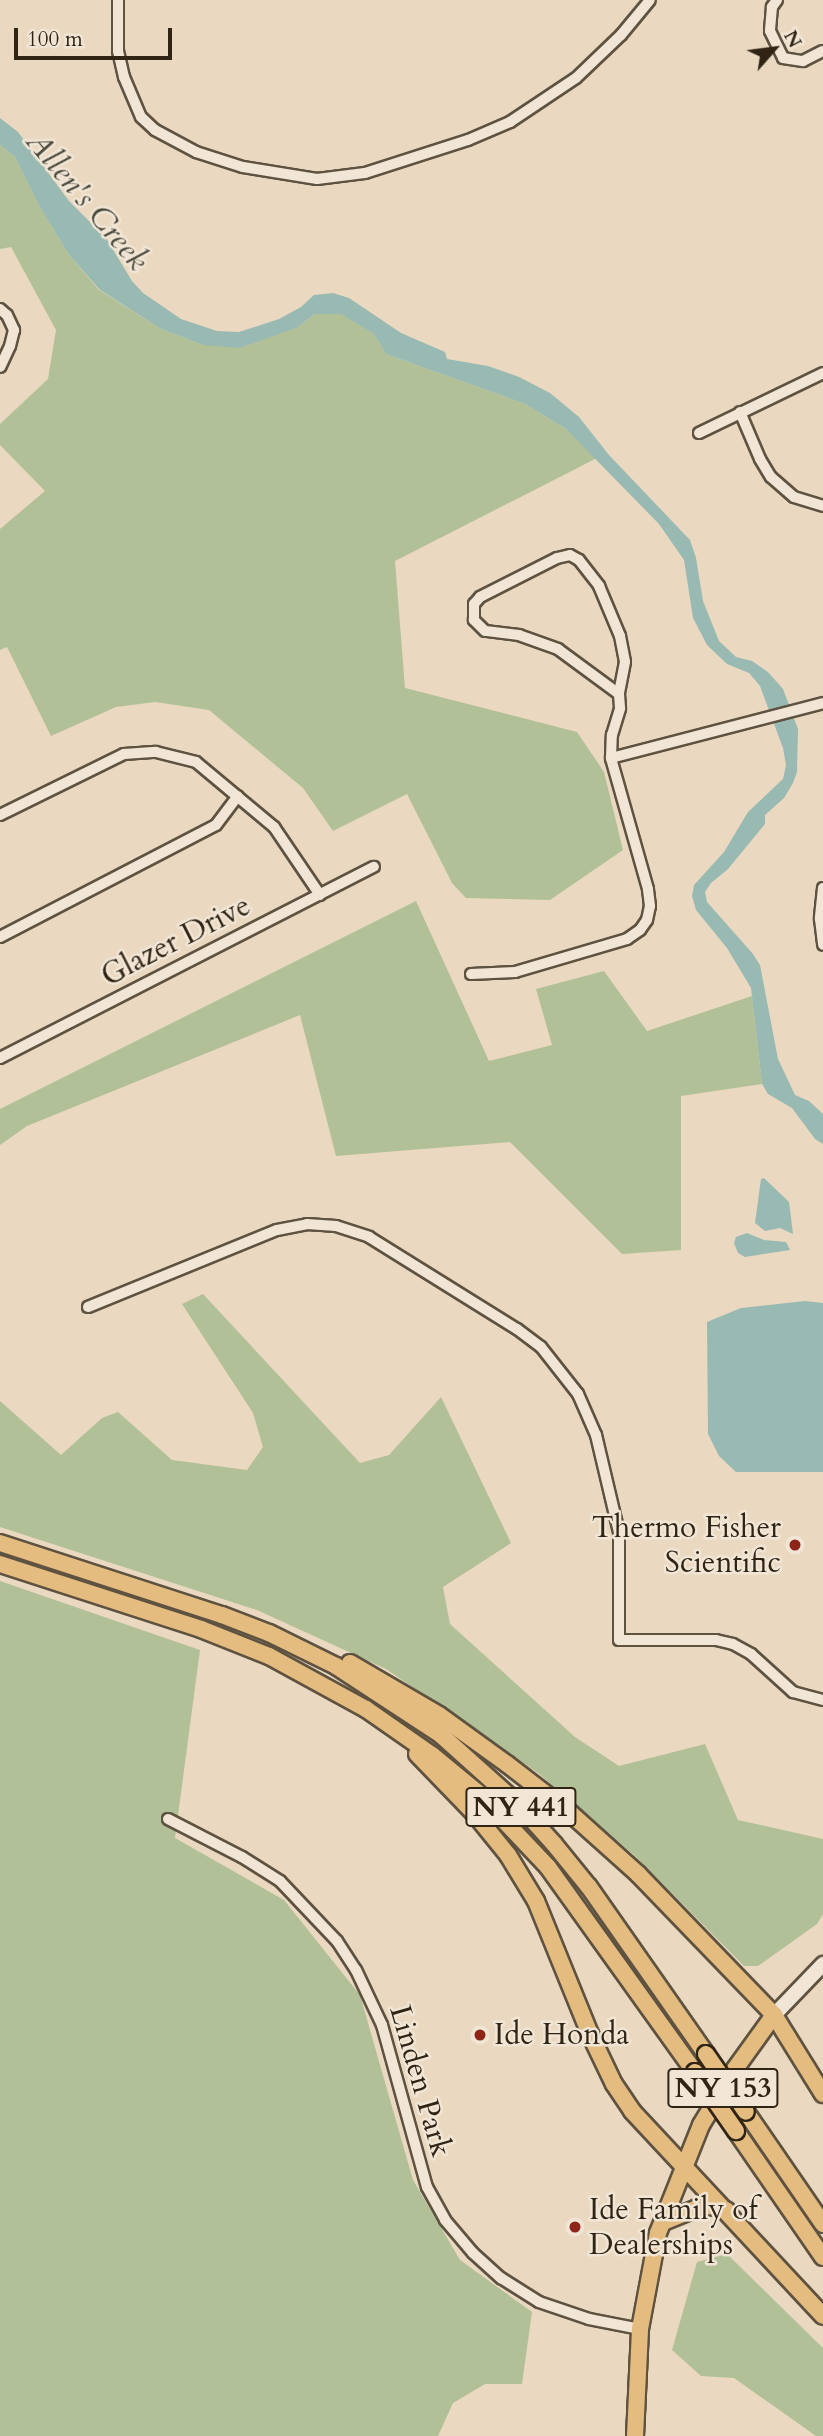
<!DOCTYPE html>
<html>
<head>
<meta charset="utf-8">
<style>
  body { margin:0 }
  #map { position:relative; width:823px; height:2436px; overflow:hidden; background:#ead8c0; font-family:Cardo,serif }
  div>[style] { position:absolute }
  .green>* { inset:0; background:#b1c097 }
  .water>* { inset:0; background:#98bab2 }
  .roads { filter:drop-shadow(2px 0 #5e5240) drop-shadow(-2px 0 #5e5240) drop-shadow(0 2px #5e5240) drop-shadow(0 -2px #5e5240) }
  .street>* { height:10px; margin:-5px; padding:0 5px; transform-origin:5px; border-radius:5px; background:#f1e6d6 }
  .secondary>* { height:14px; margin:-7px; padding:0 7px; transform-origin:7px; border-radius:7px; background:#f1e6d6 }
  .primary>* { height:16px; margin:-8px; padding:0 8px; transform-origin:8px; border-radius:8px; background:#e5bc80 }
  .bridges { filter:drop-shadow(2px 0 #302515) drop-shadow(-2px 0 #302515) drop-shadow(0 2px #302515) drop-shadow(0 -2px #302515) }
  .primary-bridge>* { height:16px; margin:-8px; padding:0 8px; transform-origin:8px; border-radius:8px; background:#e5bc80 }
  .dots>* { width:19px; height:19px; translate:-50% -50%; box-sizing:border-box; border:4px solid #f1e6d6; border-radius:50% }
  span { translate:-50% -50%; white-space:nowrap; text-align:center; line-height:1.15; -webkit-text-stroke:5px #f1e6d6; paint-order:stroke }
  .shield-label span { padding:2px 5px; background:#f1e6d6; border:2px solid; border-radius:5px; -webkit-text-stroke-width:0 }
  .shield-label { font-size:28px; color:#302515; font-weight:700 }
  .street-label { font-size:30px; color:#302515 }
  .poi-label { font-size:30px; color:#302515 }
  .right { translate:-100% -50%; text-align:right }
  .left { translate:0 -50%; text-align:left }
  .water-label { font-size:32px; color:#4a4a3c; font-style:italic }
  .north { position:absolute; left:739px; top:14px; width:70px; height:70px; -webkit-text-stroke:5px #f1e6d6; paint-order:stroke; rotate:62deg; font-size:19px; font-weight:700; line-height:28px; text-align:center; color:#302515 }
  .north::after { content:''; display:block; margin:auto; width:24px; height:32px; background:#302515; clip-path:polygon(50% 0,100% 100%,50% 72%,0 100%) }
  .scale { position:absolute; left:14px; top:28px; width:158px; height:32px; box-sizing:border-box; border:4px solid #302515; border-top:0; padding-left:9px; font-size:21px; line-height:24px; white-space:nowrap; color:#302515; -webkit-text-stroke:5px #f1e6d6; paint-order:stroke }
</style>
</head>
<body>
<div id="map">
  <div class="green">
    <div style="clip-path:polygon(0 145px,15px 157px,38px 204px,69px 255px,99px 290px,161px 329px,203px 345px,298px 327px,315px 314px,341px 313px,374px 334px,386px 354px,525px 404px,566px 429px,597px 458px,395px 561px,405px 688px,577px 732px,604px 772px,623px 850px,550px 900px,466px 898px,452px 883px,407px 794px,333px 831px,303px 788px,209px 710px,155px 702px,116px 707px,51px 736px,7px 647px,0 650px,0 529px,45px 491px,0 445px,0 424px,48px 379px,56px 330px,11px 247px,0 249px)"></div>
    <div style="clip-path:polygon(416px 901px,489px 1061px,552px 1045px,536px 989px,604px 971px,647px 1031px,752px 996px,762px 1084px,681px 1096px,681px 1250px,622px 1254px,510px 1142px,336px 1156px,300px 1015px,27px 1126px,0 1145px,0 1109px)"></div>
    <div style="clip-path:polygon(203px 1294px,360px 1463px,389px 1455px,441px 1397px,511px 1543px,443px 1587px,450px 1624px,575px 1737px,619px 1766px,705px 1744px,738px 1820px,823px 1839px,823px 1914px,817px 1924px,758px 1966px,744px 1966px,634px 1855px,538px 1773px,386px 1669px,257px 1610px,0 1527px,0 1401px,61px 1455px,102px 1418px,118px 1412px,172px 1460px,247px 1470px,263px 1447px,253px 1413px,182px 1304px)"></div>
    <div style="clip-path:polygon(0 1581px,200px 1650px,175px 1838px,284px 1900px,360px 1995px,413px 2180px,460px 2260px,532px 2312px,522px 2384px,485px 2384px,453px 2403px,438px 2436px,0 2436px)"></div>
    <div style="clip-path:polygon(727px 2254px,823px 2348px,823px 2436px,816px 2436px,734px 2378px,701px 2376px,672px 2350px,697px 2262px)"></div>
  </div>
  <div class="water">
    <div style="clip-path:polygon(0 118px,18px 132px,69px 201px,106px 238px,132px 281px,143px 293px,181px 319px,217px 331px,239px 332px,279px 319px,301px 307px,314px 295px,333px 293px,349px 298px,401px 333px,445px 352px,447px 359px,488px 366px,519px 377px,550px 393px,579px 417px,609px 455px,690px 540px,696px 558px,703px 601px,719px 641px,736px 657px,752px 661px,768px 672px,783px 689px,798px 729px,797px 772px,793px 783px,784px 798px,765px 815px,765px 824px,728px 869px,711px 883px,705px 892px,707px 902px,753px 954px,760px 965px,778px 1059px,795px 1095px,809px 1101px,823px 1114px,823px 1144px,815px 1139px,792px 1108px,768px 1094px,762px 1084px,751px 988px,727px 948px,696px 910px,692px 896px,694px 885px,724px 852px,748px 812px,783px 779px,786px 765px,783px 748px,760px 686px,749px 673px,727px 664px,707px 645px,693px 618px,684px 560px,659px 524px,566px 429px,525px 404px,386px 354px,374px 334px,341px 314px,315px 314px,298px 327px,240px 348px,203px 345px,161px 329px,100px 290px,69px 255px,38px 204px,15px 157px,0 145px)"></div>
    <div style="clip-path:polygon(764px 1178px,789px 1202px,793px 1234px,780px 1228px,765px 1231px,755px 1223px,761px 1179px)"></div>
    <div style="clip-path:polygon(747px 1233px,764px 1240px,786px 1242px,790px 1250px,745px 1257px,738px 1253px,734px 1243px,736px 1237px)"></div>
    <div style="clip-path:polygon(805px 1301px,823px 1303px,823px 1472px,736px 1472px,719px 1456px,708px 1434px,707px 1322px,741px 1308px)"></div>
  </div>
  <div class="roads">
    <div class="street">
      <div style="left:118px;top:0;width:51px;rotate:90deg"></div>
      <div style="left:118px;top:51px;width:27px;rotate:77deg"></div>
      <div style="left:124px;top:77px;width:43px;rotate:67deg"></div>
      <div style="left:141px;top:117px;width:19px;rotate:43deg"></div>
      <div style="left:155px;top:130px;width:47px;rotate:28.2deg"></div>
      <div style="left:196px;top:152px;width:49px;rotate:17.7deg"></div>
      <div style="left:243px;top:167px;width:75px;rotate:9.2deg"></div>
      <div style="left:317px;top:179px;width:48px;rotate:-7.1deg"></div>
      <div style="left:365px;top:173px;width:108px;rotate:-17.8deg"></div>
      <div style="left:468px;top:140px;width:46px;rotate:-23.2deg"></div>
      <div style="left:510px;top:122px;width:79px;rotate:-33.7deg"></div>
      <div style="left:576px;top:78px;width:62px;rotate:-43.7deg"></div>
      <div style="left:621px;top:35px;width:45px;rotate:-50.4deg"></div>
      <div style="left:777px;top:0;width:9px;rotate:126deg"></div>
      <div style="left:772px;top:7px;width:24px;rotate:95deg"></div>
      <div style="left:770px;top:31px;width:30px;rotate:64deg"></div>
      <div style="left:783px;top:58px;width:20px;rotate:9deg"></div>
      <div style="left:803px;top:61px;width:22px;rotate:-27deg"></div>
      <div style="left:0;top:309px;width:9px;rotate:41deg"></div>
      <div style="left:7px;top:315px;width:17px;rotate:65deg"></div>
      <div style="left:14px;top:330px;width:16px;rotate:104deg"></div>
      <div style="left:10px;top:346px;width:23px;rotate:115deg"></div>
      <div style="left:740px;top:412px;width:51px;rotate:66.9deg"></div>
      <div style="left:760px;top:459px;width:21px;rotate:59deg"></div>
      <div style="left:771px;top:477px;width:30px;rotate:41deg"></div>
      <div style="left:794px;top:497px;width:30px;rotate:17deg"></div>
      <div style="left:699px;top:433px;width:138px;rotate:-25.8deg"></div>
      <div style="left:570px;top:555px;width:10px;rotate:29deg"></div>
      <div style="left:579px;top:560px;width:33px;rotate:52deg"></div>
      <div style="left:599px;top:586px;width:54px;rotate:67.2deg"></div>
      <div style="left:620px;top:636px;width:26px;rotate:79deg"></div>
      <div style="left:625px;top:662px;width:33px;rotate:101deg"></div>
      <div style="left:619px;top:694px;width:76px;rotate:-143.6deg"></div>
      <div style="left:558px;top:649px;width:41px;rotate:-160.3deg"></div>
      <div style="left:519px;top:635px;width:34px;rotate:-173deg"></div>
      <div style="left:485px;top:631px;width:16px;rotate:-135deg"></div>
      <div style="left:474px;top:620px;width:16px;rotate:-90deg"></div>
      <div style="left:474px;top:604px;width:9px;rotate:-49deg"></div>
      <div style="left:480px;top:597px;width:86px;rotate:-26.9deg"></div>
      <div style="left:557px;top:558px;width:13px;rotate:-13deg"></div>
      <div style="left:611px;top:758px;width:219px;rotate:-14.5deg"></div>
      <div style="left:0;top:815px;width:138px;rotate:-26.2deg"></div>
      <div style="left:124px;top:754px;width:32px;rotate:-4deg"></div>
      <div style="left:156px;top:752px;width:41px;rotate:14deg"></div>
      <div style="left:196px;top:762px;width:102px;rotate:39.8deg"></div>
      <div style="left:274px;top:827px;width:82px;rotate:55.9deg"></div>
      <div style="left:823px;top:888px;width:31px;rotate:96deg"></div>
      <div style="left:820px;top:919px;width:26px;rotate:83deg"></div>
      <div style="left:0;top:937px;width:243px;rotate:-27.4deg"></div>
      <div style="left:216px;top:825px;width:36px;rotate:-53deg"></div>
      <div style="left:471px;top:974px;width:44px;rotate:-2.6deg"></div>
      <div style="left:515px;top:972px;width:117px;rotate:-16.4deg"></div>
      <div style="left:627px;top:939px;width:16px;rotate:-35deg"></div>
      <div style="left:640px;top:930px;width:12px;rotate:-55deg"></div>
      <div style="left:647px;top:920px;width:14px;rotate:-78deg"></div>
      <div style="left:650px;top:906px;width:17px;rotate:-97deg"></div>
      <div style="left:648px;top:889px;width:136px;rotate:-105.8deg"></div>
      <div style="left:611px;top:758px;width:23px;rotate:-88deg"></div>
      <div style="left:612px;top:735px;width:28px;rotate:-73deg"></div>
      <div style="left:620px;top:708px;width:14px;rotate:-94deg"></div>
      <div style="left:0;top:1058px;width:420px;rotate:-27.1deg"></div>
      <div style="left:88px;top:1307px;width:204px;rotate:-22.2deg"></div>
      <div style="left:277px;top:1230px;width:31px;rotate:-11deg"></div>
      <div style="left:307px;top:1224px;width:29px;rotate:4deg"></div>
      <div style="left:336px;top:1226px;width:35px;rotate:18deg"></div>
      <div style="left:369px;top:1237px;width:174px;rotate:31.9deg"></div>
      <div style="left:517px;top:1329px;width:30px;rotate:37deg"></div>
      <div style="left:541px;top:1347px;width:60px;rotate:51.8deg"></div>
      <div style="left:578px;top:1394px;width:45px;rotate:66.3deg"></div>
      <div style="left:596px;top:1435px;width:100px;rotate:76.7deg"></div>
      <div style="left:619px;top:1532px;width:108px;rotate:90deg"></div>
      <div style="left:619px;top:1640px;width:97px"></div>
      <div style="left:716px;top:1640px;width:17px;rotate:13deg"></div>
      <div style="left:733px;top:1644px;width:21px;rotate:29deg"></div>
      <div style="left:751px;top:1654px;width:57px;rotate:42.1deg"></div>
      <div style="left:793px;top:1692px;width:31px;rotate:15deg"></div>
      <div style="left:168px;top:1819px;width:83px;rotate:27.2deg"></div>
      <div style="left:242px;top:1857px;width:45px;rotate:32.3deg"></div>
      <div style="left:280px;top:1881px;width:83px;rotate:46.5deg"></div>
      <div style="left:337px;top:1941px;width:35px;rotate:57deg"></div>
      <div style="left:356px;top:1970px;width:61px;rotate:64.7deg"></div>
      <div style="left:382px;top:2025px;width:168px;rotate:74.5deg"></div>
      <div style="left:427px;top:2187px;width:38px;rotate:61deg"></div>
      <div style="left:445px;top:2220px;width:43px;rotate:49.7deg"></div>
      <div style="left:473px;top:2253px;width:38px;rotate:42deg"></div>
      <div style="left:501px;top:2278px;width:45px;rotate:32.3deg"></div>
      <div style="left:539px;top:2302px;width:53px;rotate:18.8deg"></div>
      <div style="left:589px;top:2319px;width:52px;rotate:11.1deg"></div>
    </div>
    <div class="secondary">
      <div style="left:774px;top:2015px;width:71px;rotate:-46.1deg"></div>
    </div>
    <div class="primary">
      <div style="left:0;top:1543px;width:233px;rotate:18deg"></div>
      <div style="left:222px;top:1615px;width:50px;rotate:21deg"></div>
      <div style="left:269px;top:1633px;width:75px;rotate:26.2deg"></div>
      <div style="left:336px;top:1666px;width:126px;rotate:33.3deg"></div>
      <div style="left:441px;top:1735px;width:103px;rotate:41.9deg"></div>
      <div style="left:518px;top:1804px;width:54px;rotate:48deg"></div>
      <div style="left:554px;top:1844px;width:55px;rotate:50.9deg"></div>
      <div style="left:589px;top:1887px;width:204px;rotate:55deg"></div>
      <div style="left:0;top:1564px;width:211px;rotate:17.9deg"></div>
      <div style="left:201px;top:1629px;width:73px;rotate:21.7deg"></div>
      <div style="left:269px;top:1656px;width:111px;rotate:28.7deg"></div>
      <div style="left:366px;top:1709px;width:80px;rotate:34.9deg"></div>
      <div style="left:432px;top:1755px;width:58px;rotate:39.4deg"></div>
      <div style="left:477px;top:1792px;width:103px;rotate:46.6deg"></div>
      <div style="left:548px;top:1867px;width:252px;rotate:54.4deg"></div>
      <div style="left:350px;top:1663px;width:103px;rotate:30.3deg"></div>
      <div style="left:439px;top:1715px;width:84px;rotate:35.8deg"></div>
      <div style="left:507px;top:1764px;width:78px;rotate:37.7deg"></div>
      <div style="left:569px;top:1812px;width:93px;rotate:41.9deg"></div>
      <div style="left:638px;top:1874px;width:196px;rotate:46deg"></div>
      <div style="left:774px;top:2015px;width:93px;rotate:58.2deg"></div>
      <div style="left:417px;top:1754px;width:82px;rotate:46deg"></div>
      <div style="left:474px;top:1813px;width:54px;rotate:51deg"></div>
      <div style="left:508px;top:1855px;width:54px;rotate:58.7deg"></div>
      <div style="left:536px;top:1901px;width:144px;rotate:67.9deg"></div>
      <div style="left:590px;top:2034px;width:55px;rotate:64.4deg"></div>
      <div style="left:614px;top:2084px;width:32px;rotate:56deg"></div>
      <div style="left:632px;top:2111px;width:280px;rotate:47deg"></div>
      <div style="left:746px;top:2112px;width:136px;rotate:55.5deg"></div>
      <div style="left:736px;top:2131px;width:153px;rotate:55.4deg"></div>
      <div style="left:663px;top:2222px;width:37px;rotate:-22deg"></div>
      <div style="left:697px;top:2208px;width:15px;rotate:-8deg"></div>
      <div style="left:712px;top:2206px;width:15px;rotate:16deg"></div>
      <div style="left:635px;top:2436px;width:107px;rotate:-87.3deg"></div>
      <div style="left:640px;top:2329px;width:98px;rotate:-79.4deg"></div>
      <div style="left:658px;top:2233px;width:116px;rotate:-68.3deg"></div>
      <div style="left:701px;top:2125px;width:66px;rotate:-58.7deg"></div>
      <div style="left:735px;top:2069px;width:67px;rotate:-54.2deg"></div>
    </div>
  </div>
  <div class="bridges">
    <div class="primary-bridge">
      <div style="left:706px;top:2054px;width:70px;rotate:55.4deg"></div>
      <div style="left:695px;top:2072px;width:72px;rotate:55.2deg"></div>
    </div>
  </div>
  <div class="dots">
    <div style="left:795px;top:1545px;background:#8f2418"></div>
    <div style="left:480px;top:2035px;background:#8f2418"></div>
    <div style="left:575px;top:2227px;background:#8f2418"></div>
  </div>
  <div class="shield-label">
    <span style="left:521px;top:1807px">NY 441</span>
    <span style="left:723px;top:2088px">NY 153</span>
  </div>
  <div class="street-label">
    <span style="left:176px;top:941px;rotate:-27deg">Glazer Drive</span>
    <span style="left:420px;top:2081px;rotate:74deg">Linden Park</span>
  </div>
  <div class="poi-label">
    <span class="right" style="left:781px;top:1545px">Thermo Fisher<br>Scientific</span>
    <span class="left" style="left:494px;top:2035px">Ide Honda</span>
    <span class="left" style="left:589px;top:2227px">Ide Family of<br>Dealerships</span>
  </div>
  <div class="water-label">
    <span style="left:87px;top:201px;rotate:50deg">Allen's Creek</span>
  </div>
  <div class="north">N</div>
  <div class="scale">100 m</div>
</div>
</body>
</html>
